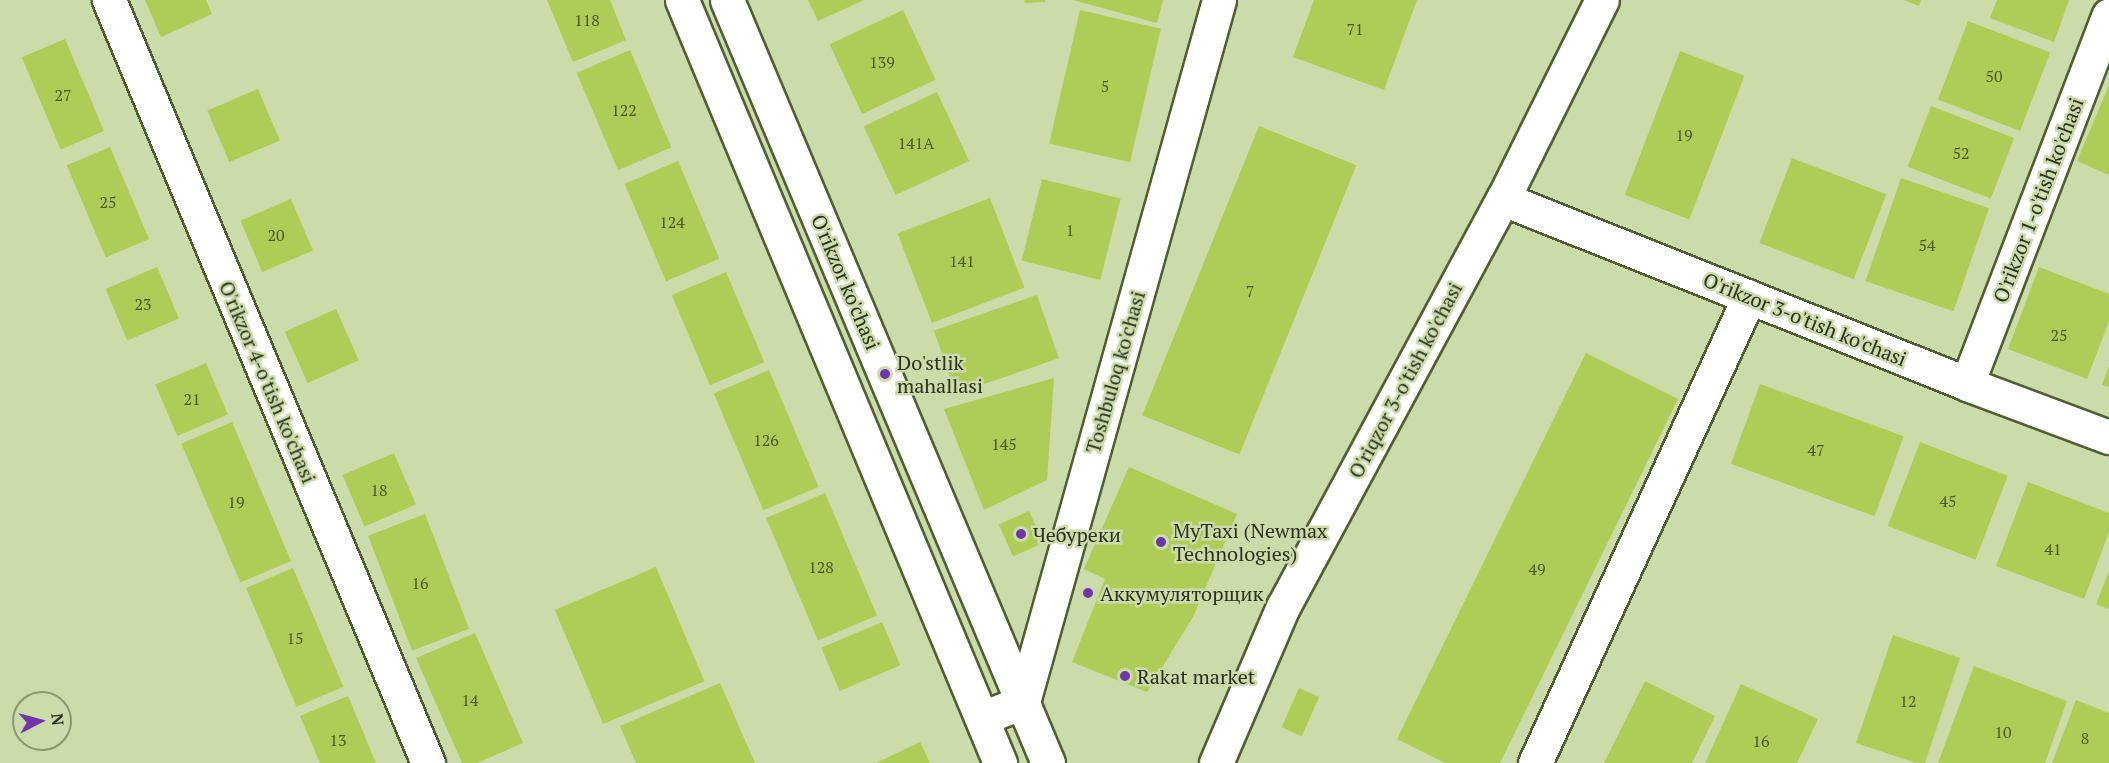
<!DOCTYPE html>
<html>
<head>
<meta charset="utf-8">
<style>
  body { margin:0 }
  #map { position:relative; width:2109px; height:763px; overflow:hidden; background:#cbdba9; font-family:"PT Serif",serif }
  div>[style] { position:absolute }
  .building>* { inset:0; background:#aecd56; transform-origin:0 0 }
  .roads { filter:drop-shadow(2px 0 #515e31) drop-shadow(-2px 0 #515e31) drop-shadow(0 2px #515e31) drop-shadow(0 -2px #515e31) }
  .minor>* { height:33px; margin:-16.5px; padding:0 16.5px; transform-origin:16.5px; border-radius:16.5px; background:#fff }
  .major>* { height:33px; margin:-16.5px; padding:0 16.5px; transform-origin:16.5px; border-radius:16.5px; background:#fff }
  .dots>* { width:16px; height:16px; translate:-50% -50%; box-sizing:border-box; border:3px solid #cbdba9; border-radius:50% }
  span { translate:-50% -50%; white-space:nowrap; text-align:center; line-height:1.15; -webkit-text-stroke:5px #cbdba9; paint-order:stroke }
  .number-label { font-size:16px; color:#4c582b }
  .number-label span { -webkit-text-stroke-width:0 }
  .street-label { font-size:20px; color:#2b311d }
  .poi-label { font-size:20px; color:#2b311d }
  .left { translate:0 -50%; text-align:left }
  .north { position:absolute; left:12px; top:691px; width:60px; height:60px; box-sizing:border-box; background:#cbdba9; border:2px solid #8b9771; border-radius:50%; rotate:84deg; font-size:16px; font-weight:700; line-height:24px; text-align:center; color:#2b311d }
  .north::after { content:''; display:block; margin:auto; width:21px; height:27px; background:#6f36ac; clip-path:polygon(50% 0,100% 100%,50% 72%,0 100%) }
</style>
</head>
<body>
<div id="map">
  <div class="building">
    <div style="clip-path:polygon(145px 0,206px 0,212px 14px,161px 37px)"></div>
    <div style="clip-path:polygon(547px 0,610px 0,626px 40px,573px 62px)"></div>
    <div style="clip-path:polygon(808px 0,864px 0,818px 21px)"></div>
    <div style="clip-path:polygon(1024px 0,1045px 0,1045px 2px,1025px 3px)"></div>
    <div style="clip-path:polygon(1073px 0,1163px 0,1157px 23px)"></div>
    <div style="clip-path:polygon(1314px 0,1417px 0,1384px 90px,1293px 57px)"></div>
    <div style="clip-path:polygon(1904px 0,1921px 0,1919px 6px)"></div>
    <div style="clip-path:polygon(1997px 0,2069px 0,2054px 42px,1990px 18px)"></div>
    <div style="left:903px;top:10px;width:77px;height:81px;rotate:65deg"></div>
    <div style="left:1080px;top:10px;width:83px;height:137px;rotate:13deg"></div>
    <div style="left:1968px;top:21px;width:88px;height:84px;rotate:21deg"></div>
    <div style="left:65px;top:39px;width:100px;height:47px;rotate:67deg"></div>
    <div style="left:630px;top:50px;width:106px;height:58px;rotate:67deg"></div>
    <div style="left:1680px;top:51px;width:69px;height:154px;rotate:21deg"></div>
    <div style="clip-path:polygon(2109px 85px,2109px 175px,2077px 161px)"></div>
    <div style="left:258px;top:89px;width:56px;height:55px;rotate:67deg"></div>
    <div style="left:937px;top:92px;width:76px;height:81px;rotate:65deg"></div>
    <div style="left:1931px;top:106px;width:89px;height:65px;rotate:21deg"></div>
    <div style="left:1259px;top:126px;width:105px;height:312px;rotate:22deg"></div>
    <div style="left:110px;top:147px;width:100px;height:47px;rotate:67deg"></div>
    <div style="left:1792px;top:158px;width:101px;height:91px;rotate:21deg"></div>
    <div style="left:678px;top:161px;width:106px;height:58px;rotate:67deg"></div>
    <div style="left:1901px;top:178px;width:93px;height:109px;rotate:19deg"></div>
    <div style="left:1042px;top:179px;width:81px;height:84px;rotate:14deg"></div>
    <div style="left:990px;top:198px;width:96px;height:99px;rotate:69deg"></div>
    <div style="left:291px;top:199px;width:56px;height:55px;rotate:67deg"></div>
    <div style="left:157px;top:267px;width:56px;height:56px;rotate:67deg"></div>
    <div style="clip-path:polygon(2039px 267px,2109px 294px,2109px 321px,2087px 379px,2008px 349px)"></div>
    <div style="left:726px;top:272px;width:98px;height:59px;rotate:67deg"></div>
    <div style="left:1037px;top:295px;width:67px;height:109px;rotate:71deg"></div>
    <div style="left:336px;top:309px;width:56px;height:56px;rotate:66deg"></div>
    <div style="clip-path:polygon(1586px 353px,1678px 399px,1500px 763px,1445px 763px,1397px 739px)"></div>
    <div style="left:206px;top:363px;width:56px;height:55px;rotate:67deg"></div>
    <div style="clip-path:polygon(2109px 366px,2109px 387px,2102px 385px)"></div>
    <div style="left:769px;top:370px;width:127px;height:60px;rotate:67deg"></div>
    <div style="clip-path:polygon(1054px 378px,1047px 480px,984px 510px,944px 409px)"></div>
    <div style="left:1760px;top:384px;width:153px;height:85px;rotate:20deg"></div>
    <div style="left:232px;top:422px;width:151px;height:55px;rotate:67deg"></div>
    <div style="left:1920px;top:442px;width:94px;height:90px;rotate:21deg"></div>
    <div style="left:394px;top:453px;width:56px;height:56px;rotate:67deg"></div>
    <div style="clip-path:polygon(1129px 467px,1237px 514px,1193px 617px,1147px 692px,1072px 662px,1105px 579px,1084px 569px)"></div>
    <div style="clip-path:polygon(2028px 482px,2109px 513px,2109px 532px,2084px 599px,1996px 566px)"></div>
    <div style="left:825px;top:493px;width:133px;height:64px;rotate:67deg"></div>
    <div style="left:1029px;top:511px;width:35px;height:33px;rotate:66deg"></div>
    <div style="left:425px;top:514px;width:123px;height:61px;rotate:69deg"></div>
    <div style="left:656px;top:567px;width:124px;height:110px;rotate:67deg"></div>
    <div style="left:293px;top:568px;width:129px;height:51px;rotate:67deg"></div>
    <div style="clip-path:polygon(2109px 571px,2109px 609px,2096px 604px)"></div>
    <div style="left:882px;top:622px;width:47px;height:66px;rotate:67deg"></div>
    <div style="clip-path:polygon(475px 633px,523px 743px,477px 763px,462px 763px,416px 658px)"></div>
    <div style="clip-path:polygon(1893px 635px,1960px 658px,1925px 763px,1916px 763px,1856px 743px)"></div>
    <div style="clip-path:polygon(1974px 666px,2067px 701px,2045px 763px,1938px 763px)"></div>
    <div style="clip-path:polygon(1645px 681px,1715px 716px,1692px 763px,1604px 763px)"></div>
    <div style="clip-path:polygon(720px 683px,755px 763px,636px 763px,620px 726px)"></div>
    <div style="clip-path:polygon(1741px 684px,1818px 719px,1797px 763px,1705px 763px)"></div>
    <div style="left:1299px;top:688px;width:22px;height:43px;rotate:24deg"></div>
    <div style="clip-path:polygon(348px 696px,376px 763px,320px 763px,300px 716px)"></div>
    <div style="clip-path:polygon(2076px 700px,2109px 713px,2109px 763px,2052px 763px)"></div>
    <div style="clip-path:polygon(920px 742px,930px 763px,876px 763px)"></div>
  </div>
  <div class="roads">
    <div class="minor">
      <div style="left:109px;top:0;width:827px;rotate:67.31deg"></div>
      <div style="left:1503px;top:199px;width:500px;rotate:21.7deg"></div>
      <div style="left:1967px;top:384px;width:152px;rotate:20.5deg"></div>
      <div style="left:1967px;top:384px;width:395px;rotate:-69deg"></div>
      <div style="left:982px;top:718px;width:44px;rotate:-21.3deg"></div>
      <div style="left:1023px;top:702px;width:729px;rotate:-74.4deg"></div>
      <div style="left:1216px;top:763px;width:170px;rotate:-66.8deg"></div>
      <div style="left:1283px;top:607px;width:464px;rotate:-61.7deg"></div>
      <div style="left:1503px;top:199px;width:222px;rotate:-63.6deg"></div>
      <div style="left:1535px;top:763px;width:513px;rotate:-65.33deg"></div>
    </div>
    <div class="major">
      <div style="left:682px;top:0;width:827px;rotate:67.37deg"></div>
      <div style="left:727px;top:0;width:828px;rotate:67.18deg"></div>
    </div>
  </div>
  <div class="dots">
    <div style="left:885px;top:374px;background:#6f36ac"></div>
    <div style="left:1021px;top:534px;background:#6f36ac"></div>
    <div style="left:1161px;top:542px;background:#6f36ac"></div>
    <div style="left:1088px;top:593px;background:#6f36ac"></div>
    <div style="left:1125px;top:676px;background:#6f36ac"></div>
  </div>
  <div class="number-label">
    <span style="left:587px;top:20px">118</span>
    <span style="left:1355px;top:29px">71</span>
    <span style="left:882px;top:62px">139</span>
    <span style="left:1994px;top:76px">50</span>
    <span style="left:1105px;top:86px">5</span>
    <span style="left:63px;top:95px">27</span>
    <span style="left:624px;top:110px">122</span>
    <span style="left:1684px;top:135px">19</span>
    <span style="left:916px;top:143px">141A</span>
    <span style="left:1961px;top:153px">52</span>
    <span style="left:108px;top:202px">25</span>
    <span style="left:672px;top:222px">124</span>
    <span style="left:1070px;top:230px">1</span>
    <span style="left:276px;top:235px">20</span>
    <span style="left:1927px;top:245px">54</span>
    <span style="left:962px;top:261px">141</span>
    <span style="left:1250px;top:291px">7</span>
    <span style="left:143px;top:304px">23</span>
    <span style="left:2059px;top:335px">25</span>
    <span style="left:192px;top:399px">21</span>
    <span style="left:766px;top:440px">126</span>
    <span style="left:1004px;top:444px">145</span>
    <span style="left:1816px;top:450px">47</span>
    <span style="left:379px;top:490px">18</span>
    <span style="left:1948px;top:501px">45</span>
    <span style="left:236px;top:502px">19</span>
    <span style="left:2053px;top:549px">41</span>
    <span style="left:821px;top:567px">128</span>
    <span style="left:1537px;top:569px">49</span>
    <span style="left:420px;top:583px">16</span>
    <span style="left:295px;top:638px">15</span>
    <span style="left:470px;top:700px">14</span>
    <span style="left:1908px;top:701px">12</span>
    <span style="left:2003px;top:732px">10</span>
    <span style="left:2085px;top:738px">8</span>
    <span style="left:338px;top:740px">13</span>
    <span style="left:1761px;top:741px">16</span>
  </div>
  <div class="street-label">
    <span style="left:2038px;top:200px;rotate:-69deg">O'rikzor 1-o'tish ko'chasi</span>
    <span style="left:846px;top:282px;rotate:67deg">O'rikzor ko'chasi</span>
    <span style="left:1805px;top:319px;rotate:22deg">O'rikzor 3-o'tish ko'chasi</span>
    <span style="left:1115px;top:372px;rotate:-74deg">Toshbuloq ko'chasi</span>
    <span style="left:1405px;top:380px;rotate:-62deg">O'riqzor 3-o'tish ko'chasi</span>
    <span style="left:268px;top:382px;rotate:67deg">O'rikzor 4-o'tish ko'chasi</span>
  </div>
  <div class="poi-label">
    <span class="left" style="left:897px;top:374px">Do'stlik<br>mahallasi</span>
    <span class="left" style="left:1173px;top:542px">MyTaxi (Newmax<br>Technologies)</span>
    <span class="left" style="left:1033px;top:534px">Чебуреки</span>
    <span class="left" style="left:1100px;top:593px">Аккумуляторщик</span>
    <span class="left" style="left:1137px;top:676px">Rakat market</span>
  </div>
  <div class="north">N</div>
</div>
</body>
</html>
